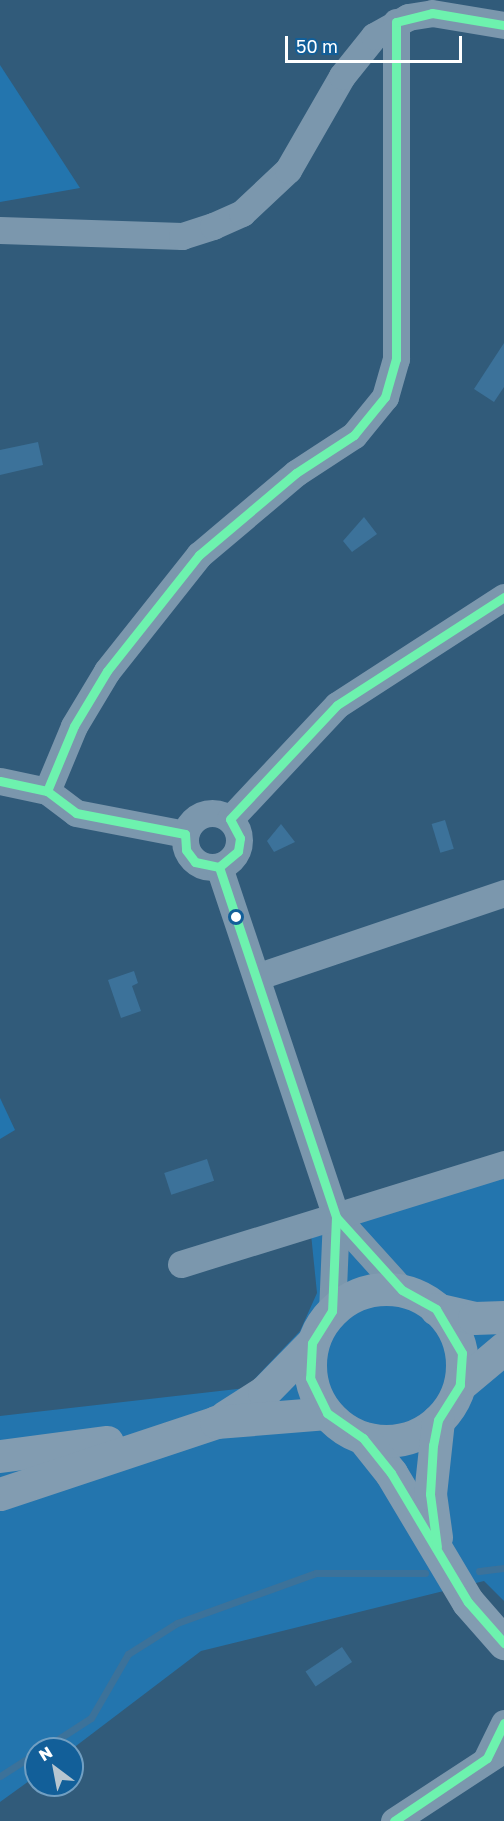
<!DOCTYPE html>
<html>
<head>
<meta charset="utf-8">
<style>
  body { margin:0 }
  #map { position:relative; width:504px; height:1821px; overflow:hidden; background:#315b7a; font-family:"Golos Text",sans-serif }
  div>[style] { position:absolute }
  .green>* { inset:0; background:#2375ae }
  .water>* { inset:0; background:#3c729a; transform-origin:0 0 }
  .stream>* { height:7px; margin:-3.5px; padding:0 3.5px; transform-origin:3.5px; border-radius:3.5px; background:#3c729a }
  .street>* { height:27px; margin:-13.5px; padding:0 13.5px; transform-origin:13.5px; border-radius:13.5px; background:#7b97ad }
  .street>.ring { margin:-13.5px; padding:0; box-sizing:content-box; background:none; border:27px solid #7b97ad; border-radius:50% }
  .secondary>* { height:33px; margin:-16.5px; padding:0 16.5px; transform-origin:16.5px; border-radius:16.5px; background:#829cb1 }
  .secondary>.ring { margin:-16.5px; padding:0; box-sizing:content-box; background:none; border:33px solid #829cb1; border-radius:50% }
  .bus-1>* { height:9px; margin:-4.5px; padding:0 4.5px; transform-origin:4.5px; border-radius:4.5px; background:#6df2ae }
  .dots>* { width:16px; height:16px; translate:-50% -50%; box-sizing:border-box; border:3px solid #125f99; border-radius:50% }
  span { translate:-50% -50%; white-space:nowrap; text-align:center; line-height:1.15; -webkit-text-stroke:5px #125f99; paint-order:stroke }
  .north { position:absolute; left:24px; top:1737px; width:60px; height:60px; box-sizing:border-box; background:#125f99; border:2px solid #719fc2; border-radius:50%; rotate:328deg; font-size:16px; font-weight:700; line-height:24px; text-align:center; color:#fff }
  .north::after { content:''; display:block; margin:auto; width:21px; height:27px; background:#b7c6d0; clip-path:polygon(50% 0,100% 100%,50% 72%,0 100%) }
  .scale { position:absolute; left:285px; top:36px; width:177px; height:27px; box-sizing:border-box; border:3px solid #fff; border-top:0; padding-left:8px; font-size:18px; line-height:21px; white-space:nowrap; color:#fff; -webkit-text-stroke:4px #125f99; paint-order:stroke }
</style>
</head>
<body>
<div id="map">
  <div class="green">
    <div style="clip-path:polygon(0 65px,80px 188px,0 202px)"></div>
    <div style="clip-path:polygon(0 1098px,15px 1130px,0 1139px)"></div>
    <div style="clip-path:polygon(504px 1175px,504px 1601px,484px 1581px,201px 1651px,72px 1749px,36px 1749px,36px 1776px,0 1802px,0 1416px,246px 1388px,300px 1331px,317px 1293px,311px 1234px)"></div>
  </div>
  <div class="water">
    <div style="clip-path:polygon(504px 343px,504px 387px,494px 402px,474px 389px)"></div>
    <div style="clip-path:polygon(38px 442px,43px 465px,0 475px,0 450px)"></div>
    <div style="clip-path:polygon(364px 517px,377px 534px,352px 552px,343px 541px)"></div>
    <div style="left:445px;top:820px;width:30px;height:14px;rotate:73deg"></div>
    <div style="clip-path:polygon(281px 824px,295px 842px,274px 852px,267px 841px)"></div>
    <div style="clip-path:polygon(134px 971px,138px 983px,132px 986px,141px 1011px,121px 1018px,108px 980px)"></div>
    <div style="left:207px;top:1159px;width:23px;height:45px;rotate:72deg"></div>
    <div style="left:342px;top:1647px;width:18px;height:44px;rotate:56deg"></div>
  </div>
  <div class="stream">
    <div style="left:479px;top:1571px;width:25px;rotate:-7deg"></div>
    <div style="left:43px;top:1749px;width:57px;rotate:-32.9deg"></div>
    <div style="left:91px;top:1718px;width:74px;rotate:-60deg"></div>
    <div style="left:128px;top:1654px;width:58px;rotate:-32.3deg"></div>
    <div style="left:177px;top:1623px;width:148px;rotate:-19.8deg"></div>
    <div style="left:316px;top:1573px;width:109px"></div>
    <div style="left:0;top:1776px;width:43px;rotate:-32.6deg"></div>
  </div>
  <div class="street">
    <div style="left:0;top:230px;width:182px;rotate:1.9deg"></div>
    <div style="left:182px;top:236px;width:33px;rotate:-18deg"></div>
    <div style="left:213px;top:226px;width:32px;rotate:-24deg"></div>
    <div style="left:242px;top:213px;width:63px;rotate:-43.1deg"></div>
    <div style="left:288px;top:170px;width:108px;rotate:-60.1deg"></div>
    <div style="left:342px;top:76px;width:51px;rotate:-51.3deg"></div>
    <div style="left:374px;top:36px;width:39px;rotate:-29deg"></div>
    <div style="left:408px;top:17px;width:24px;rotate:-9deg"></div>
    <div style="left:432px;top:13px;width:73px;rotate:9.5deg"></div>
    <div style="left:0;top:781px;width:48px;rotate:12deg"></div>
    <div style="left:47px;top:791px;width:36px;rotate:37deg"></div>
    <div style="left:76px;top:813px;width:111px;rotate:10.9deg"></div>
    <div style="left:47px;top:791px;width:70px;rotate:-67.4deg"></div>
    <div style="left:74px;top:726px;width:64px;rotate:-59deg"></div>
    <div style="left:107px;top:671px;width:148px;rotate:-51.6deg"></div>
    <div style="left:199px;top:555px;width:127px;rotate:-40.2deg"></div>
    <div style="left:296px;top:473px;width:69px;rotate:-33.2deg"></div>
    <div style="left:354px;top:435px;width:49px;rotate:-50.8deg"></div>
    <div style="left:385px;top:397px;width:40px;rotate:-74deg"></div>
    <div style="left:396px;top:359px;width:337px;rotate:-90deg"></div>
    <div class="ring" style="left:185px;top:813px;width:27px;height:27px"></div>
    <div style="left:230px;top:819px;width:156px;rotate:-46.8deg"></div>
    <div style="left:337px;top:705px;width:199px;rotate:-32.9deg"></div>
    <div style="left:219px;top:867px;width:369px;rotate:71.5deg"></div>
    <div style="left:336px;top:1217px;width:94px;rotate:92.4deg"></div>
    <div style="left:259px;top:976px;width:259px;rotate:-18.7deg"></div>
    <div style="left:336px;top:1217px;width:98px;rotate:47.9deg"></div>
    <div style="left:181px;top:1264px;width:338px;rotate:-17.2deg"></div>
    <div style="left:487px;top:1758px;width:39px;rotate:-64deg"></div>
    <div style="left:394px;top:1821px;width:131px;rotate:-33.2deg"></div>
  </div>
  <div class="secondary">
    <div class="ring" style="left:310px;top:1289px;width:119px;height:119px"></div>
    <div style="left:436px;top:1309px;width:39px;rotate:13deg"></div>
    <div style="left:474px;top:1318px;width:30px;rotate:-2deg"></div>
    <div style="left:460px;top:1385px;width:57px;rotate:-40.1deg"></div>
    <div style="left:225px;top:1417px;width:46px;rotate:-32.7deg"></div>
    <div style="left:264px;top:1392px;width:69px;rotate:-45.6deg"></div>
    <div style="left:363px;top:1438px;width:45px;rotate:51.3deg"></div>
    <div style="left:391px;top:1473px;width:150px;rotate:59.2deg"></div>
    <div style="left:468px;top:1602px;width:55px;rotate:48.7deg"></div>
    <div style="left:0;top:1456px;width:108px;rotate:-7.5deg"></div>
    <div style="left:0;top:1494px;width:228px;rotate:-18.4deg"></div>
    <div style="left:216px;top:1422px;width:111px;rotate:-4.6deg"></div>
    <div style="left:436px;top:1537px;width:43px;rotate:-97.9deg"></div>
    <div style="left:430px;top:1494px;width:74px;rotate:-83.8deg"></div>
  </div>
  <div class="bus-1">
    <div style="left:0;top:781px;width:48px;rotate:12deg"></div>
    <div style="left:47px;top:791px;width:36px;rotate:37deg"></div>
    <div style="left:76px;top:813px;width:111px;rotate:10.9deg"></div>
    <div style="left:185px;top:834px;width:16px;rotate:86deg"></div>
    <div style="left:186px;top:850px;width:15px;rotate:53deg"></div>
    <div style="left:195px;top:862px;width:25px;rotate:12deg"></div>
    <div style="left:219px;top:867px;width:25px;rotate:-40deg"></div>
    <div style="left:238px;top:851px;width:13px;rotate:-81deg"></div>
    <div style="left:240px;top:838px;width:21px;rotate:-118deg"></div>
    <div style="left:230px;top:819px;width:156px;rotate:-46.8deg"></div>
    <div style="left:337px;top:705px;width:199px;rotate:-32.9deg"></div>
    <div style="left:47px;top:791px;width:70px;rotate:-67.4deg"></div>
    <div style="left:74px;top:726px;width:64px;rotate:-59deg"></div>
    <div style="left:107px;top:671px;width:148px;rotate:-51.6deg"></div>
    <div style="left:199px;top:555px;width:127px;rotate:-40.2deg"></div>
    <div style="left:296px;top:473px;width:69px;rotate:-33.2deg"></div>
    <div style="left:354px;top:435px;width:49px;rotate:-50.8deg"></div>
    <div style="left:385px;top:397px;width:40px;rotate:-74deg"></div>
    <div style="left:396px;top:359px;width:337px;rotate:-90deg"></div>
    <div style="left:396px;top:22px;width:37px;rotate:-14deg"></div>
    <div style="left:432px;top:13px;width:73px;rotate:9.5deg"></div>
    <div style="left:219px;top:867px;width:369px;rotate:71.5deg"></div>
    <div style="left:336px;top:1217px;width:94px;rotate:92.4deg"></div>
    <div style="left:332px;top:1311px;width:38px;rotate:122deg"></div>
    <div style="left:312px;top:1343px;width:35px;rotate:93deg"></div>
    <div style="left:310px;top:1378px;width:39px;rotate:64deg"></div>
    <div style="left:327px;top:1413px;width:44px;rotate:34.8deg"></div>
    <div style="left:363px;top:1438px;width:45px;rotate:51.3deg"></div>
    <div style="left:391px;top:1473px;width:150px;rotate:59.2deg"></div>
    <div style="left:468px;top:1602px;width:55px;rotate:48.7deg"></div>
    <div style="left:336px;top:1217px;width:98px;rotate:47.9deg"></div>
    <div style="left:402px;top:1290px;width:39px;rotate:29deg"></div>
    <div style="left:436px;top:1309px;width:51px;rotate:59.4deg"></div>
    <div style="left:462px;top:1353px;width:32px;rotate:94deg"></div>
    <div style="left:460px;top:1385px;width:41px;rotate:122.2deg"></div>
    <div style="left:438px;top:1420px;width:25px;rotate:101deg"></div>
    <div style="left:433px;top:1445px;width:49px;rotate:93.5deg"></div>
    <div style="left:430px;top:1494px;width:53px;rotate:82.5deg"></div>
    <div style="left:394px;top:1821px;width:112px;rotate:-34.1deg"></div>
    <div style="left:487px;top:1758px;width:39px;rotate:-64deg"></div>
  </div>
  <div class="dots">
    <div style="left:236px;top:917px;background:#fff"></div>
  </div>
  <div class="north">N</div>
  <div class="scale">50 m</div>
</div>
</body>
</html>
